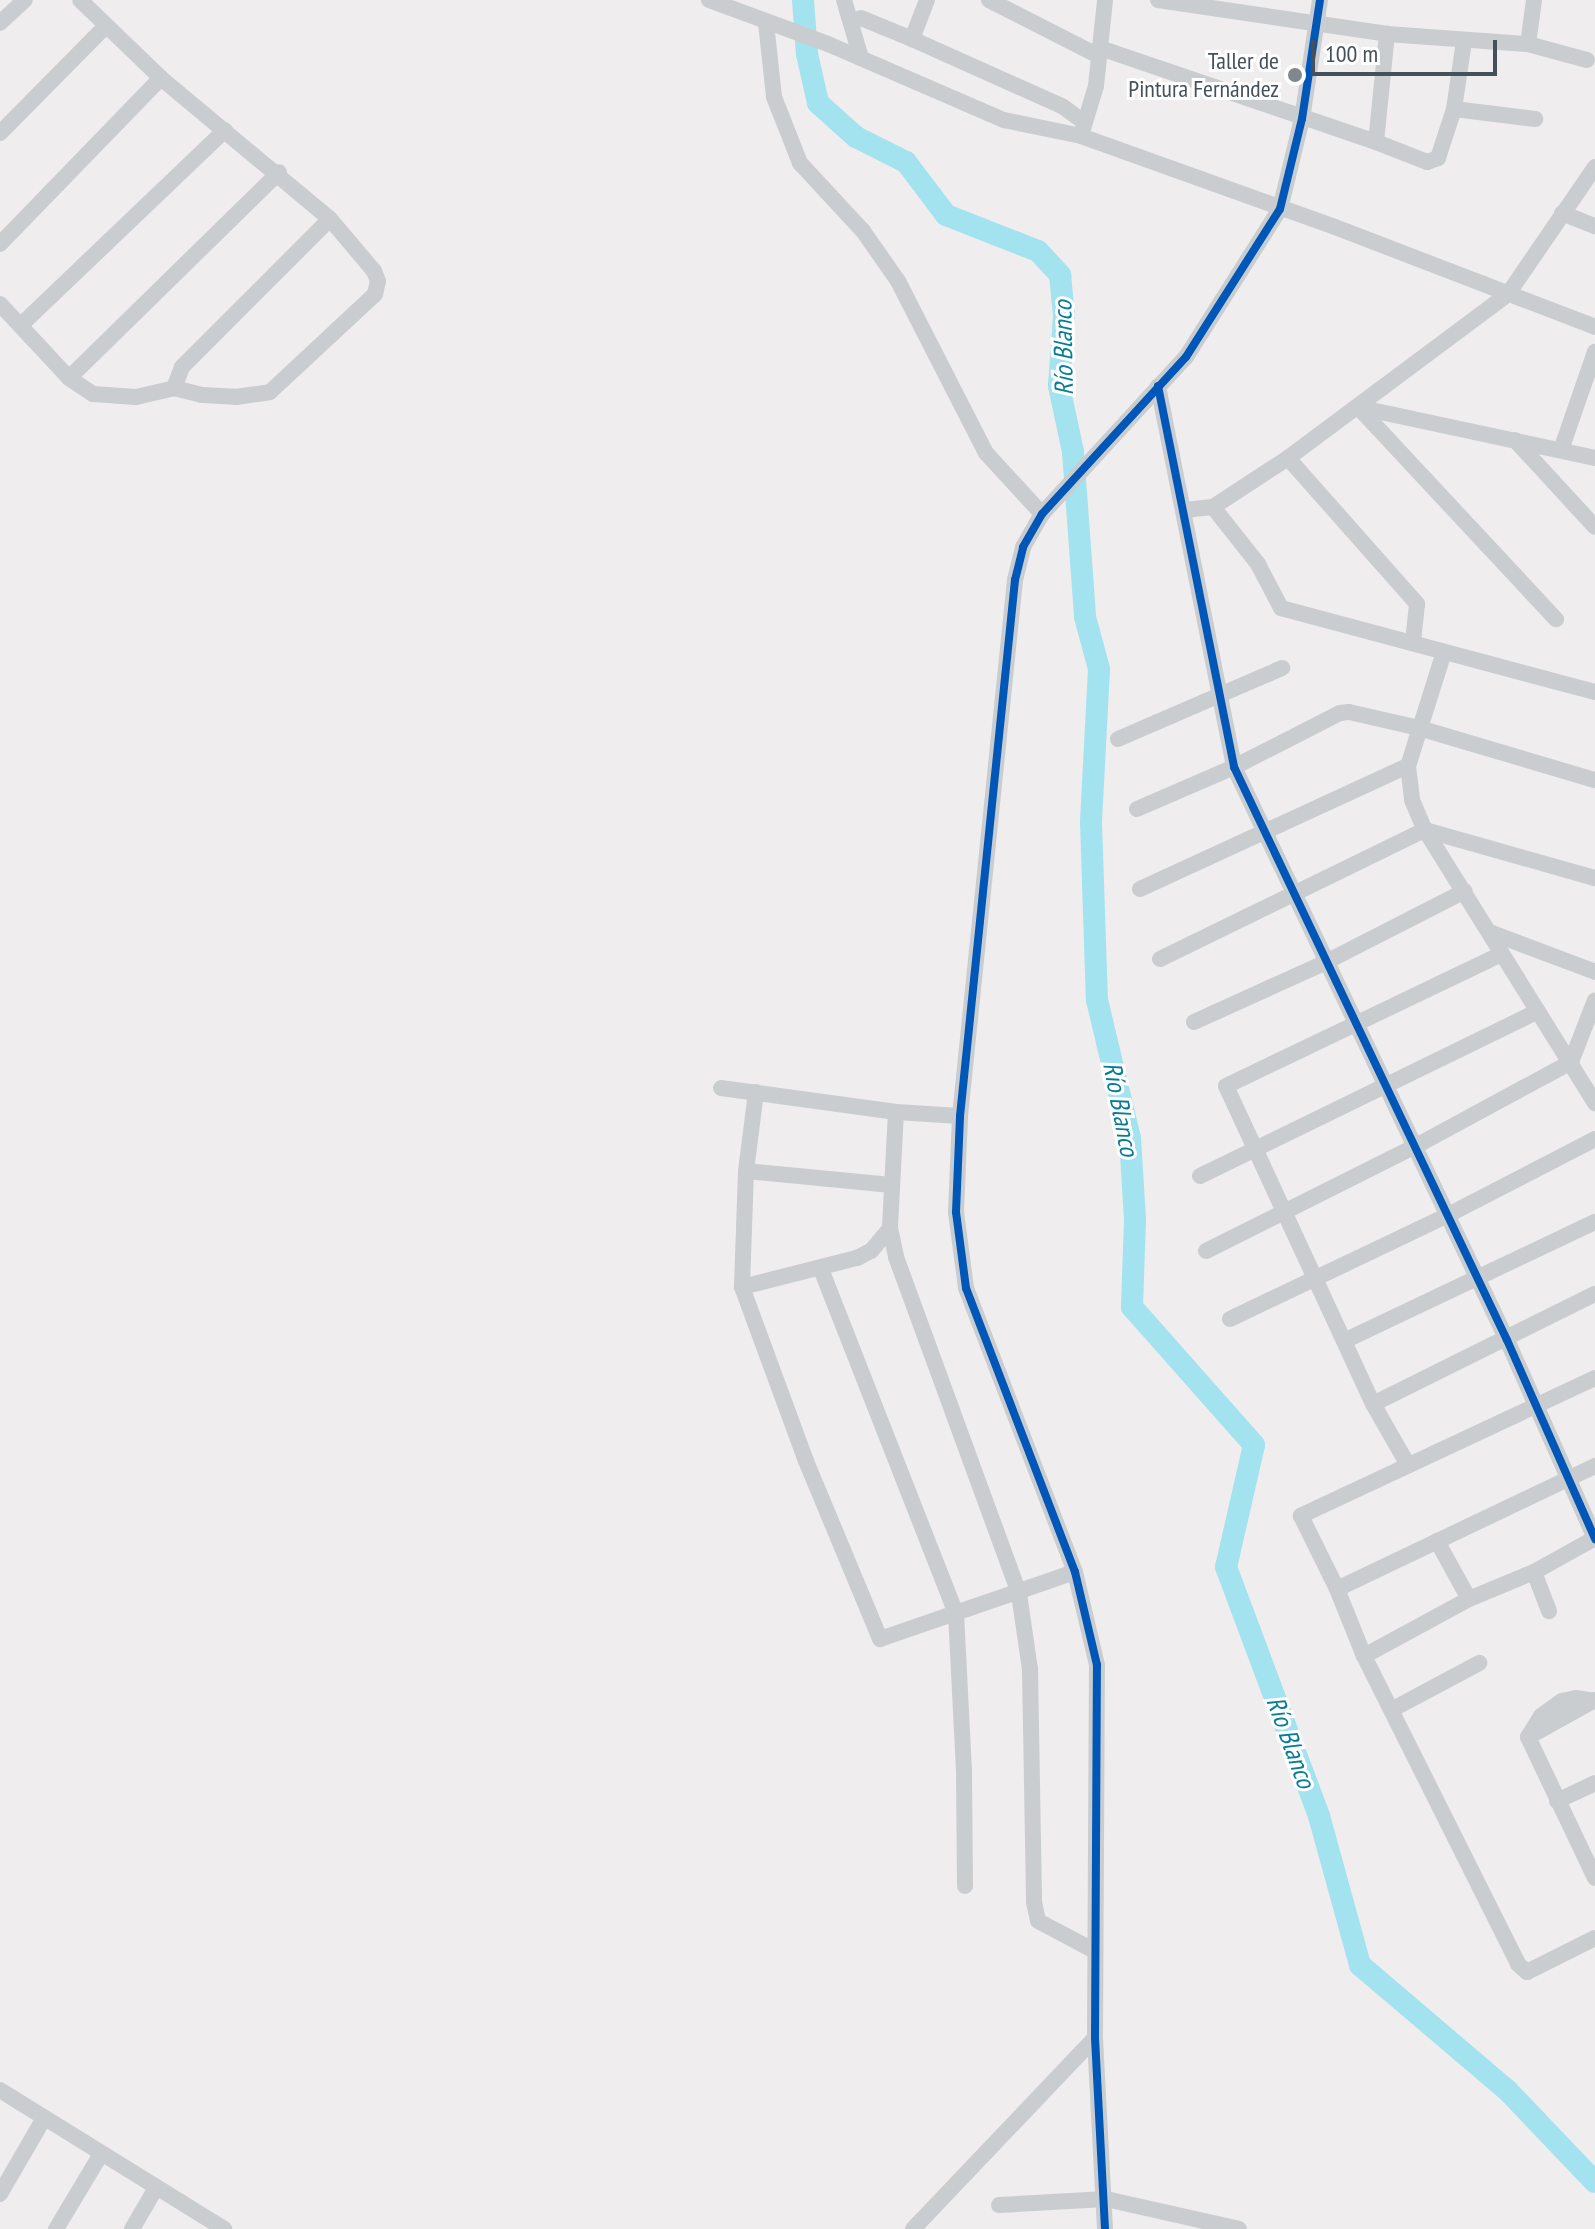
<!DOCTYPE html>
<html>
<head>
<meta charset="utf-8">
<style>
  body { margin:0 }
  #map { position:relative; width:1595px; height:2229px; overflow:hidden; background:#efedee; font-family:"PT Sans Narrow",sans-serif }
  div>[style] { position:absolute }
  .river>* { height:22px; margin:-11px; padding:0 11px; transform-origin:11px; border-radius:11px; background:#a3e2ef }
  .minor>* { height:16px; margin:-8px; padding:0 8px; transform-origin:8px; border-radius:8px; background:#cacdcf }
  .cycleway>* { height:8px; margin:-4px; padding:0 4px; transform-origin:4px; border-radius:4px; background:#0057b8 }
  .dots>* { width:22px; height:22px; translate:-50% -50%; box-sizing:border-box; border:4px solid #fff; border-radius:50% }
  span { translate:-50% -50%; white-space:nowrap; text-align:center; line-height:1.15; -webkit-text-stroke:6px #fff; paint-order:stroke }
  .poi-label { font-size:24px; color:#44515b }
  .right { translate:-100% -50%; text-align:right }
  .water-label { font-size:26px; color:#087d95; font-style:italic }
  .scale { position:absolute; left:1311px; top:40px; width:186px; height:36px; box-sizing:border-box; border:4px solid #44515b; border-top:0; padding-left:10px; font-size:24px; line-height:28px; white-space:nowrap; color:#44515b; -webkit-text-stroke:6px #fff; paint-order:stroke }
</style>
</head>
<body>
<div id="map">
  <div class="river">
    <div style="left:803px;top:0;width:54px;rotate:85.8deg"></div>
    <div style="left:807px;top:54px;width:50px;rotate:77.3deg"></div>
    <div style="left:818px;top:103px;width:51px;rotate:41.8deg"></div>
    <div style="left:856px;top:137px;width:56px;rotate:26.6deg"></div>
    <div style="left:906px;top:162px;width:66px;rotate:53deg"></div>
    <div style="left:946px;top:215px;width:99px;rotate:21.4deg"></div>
    <div style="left:1038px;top:251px;width:33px;rotate:47deg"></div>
    <div style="left:1060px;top:275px;width:41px;rotate:84.4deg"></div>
    <div style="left:1064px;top:316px;width:70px;rotate:94.1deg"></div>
    <div style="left:1059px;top:386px;width:67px;rotate:78deg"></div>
    <div style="left:1073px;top:452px;width:165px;rotate:85.8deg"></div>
    <div style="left:1085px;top:617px;width:54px;rotate:74.9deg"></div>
    <div style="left:1099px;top:669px;width:153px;rotate:93deg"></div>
    <div style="left:1091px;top:822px;width:178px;rotate:88.1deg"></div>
    <div style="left:1097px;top:1000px;width:142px;rotate:76.6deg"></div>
    <div style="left:1130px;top:1138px;width:82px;rotate:86.5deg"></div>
    <div style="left:1135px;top:1220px;width:87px;rotate:92deg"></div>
    <div style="left:1132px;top:1307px;width:184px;rotate:48.5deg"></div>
    <div style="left:1254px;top:1445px;width:125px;rotate:102.9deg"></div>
    <div style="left:1226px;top:1567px;width:266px;rotate:69.5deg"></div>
    <div style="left:1319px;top:1816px;width:155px;rotate:74.6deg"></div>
    <div style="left:1360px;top:1965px;width:193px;rotate:40.4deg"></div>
    <div style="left:1507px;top:2090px;width:127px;rotate:46.3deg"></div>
  </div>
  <div class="minor">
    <div style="left:709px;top:0;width:127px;rotate:20.3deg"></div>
    <div style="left:828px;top:44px;width:192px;rotate:23.4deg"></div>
    <div style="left:1004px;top:120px;width:79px;rotate:11.7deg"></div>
    <div style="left:1081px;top:136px;width:270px;rotate:19.7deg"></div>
    <div style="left:1335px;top:227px;width:279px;rotate:21deg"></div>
    <div style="left:844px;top:0;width:60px;rotate:73.7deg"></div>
    <div style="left:927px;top:0;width:42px;rotate:111deg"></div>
    <div style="left:912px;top:39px;width:164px;rotate:24.1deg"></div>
    <div style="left:1062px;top:106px;width:27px;rotate:36deg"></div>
    <div style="left:989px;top:0;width:123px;rotate:27deg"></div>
    <div style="left:1158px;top:0;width:232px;rotate:8.4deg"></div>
    <div style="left:1387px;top:34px;width:141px;rotate:4.1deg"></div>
    <div style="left:1528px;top:44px;width:61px;rotate:15.2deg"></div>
    <div style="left:861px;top:18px;width:55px;rotate:22.4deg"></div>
    <div style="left:0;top:23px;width:34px;rotate:-43deg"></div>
    <div style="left:766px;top:23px;width:74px;rotate:83.8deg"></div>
    <div style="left:774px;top:97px;width:71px;rotate:68.5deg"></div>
    <div style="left:800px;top:163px;width:93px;rotate:47.2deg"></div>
    <div style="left:863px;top:231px;width:61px;rotate:55deg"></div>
    <div style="left:898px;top:281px;width:193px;rotate:62.9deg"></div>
    <div style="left:986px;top:453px;width:83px;rotate:47.4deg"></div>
    <div style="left:1528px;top:44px;width:44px;rotate:-82.2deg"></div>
    <div style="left:1100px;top:48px;width:292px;rotate:18.8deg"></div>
    <div style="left:1376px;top:142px;width:109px;rotate:-84.2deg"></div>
    <div style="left:1454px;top:109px;width:69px;rotate:-81.6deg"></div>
    <div style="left:1082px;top:132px;width:48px;rotate:-73.1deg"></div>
    <div style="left:1096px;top:86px;width:86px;rotate:-84deg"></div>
    <div style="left:0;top:133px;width:151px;rotate:-45.3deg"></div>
    <div style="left:1376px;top:142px;width:55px;rotate:21.4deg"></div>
    <div style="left:1427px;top:162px;width:12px;rotate:-20deg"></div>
    <div style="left:1438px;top:158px;width:52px;rotate:-71.9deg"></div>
    <div style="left:1454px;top:109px;width:82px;rotate:7deg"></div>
    <div style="left:1562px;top:213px;width:35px;rotate:22deg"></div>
    <div style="left:0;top:244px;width:231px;rotate:-45.9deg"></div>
    <div style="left:0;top:304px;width:101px;rotate:47deg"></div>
    <div style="left:69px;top:378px;width:29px;rotate:34deg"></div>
    <div style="left:93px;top:394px;width:43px;rotate:4deg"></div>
    <div style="left:136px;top:397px;width:39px;rotate:-13deg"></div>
    <div style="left:174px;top:388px;width:29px;rotate:14deg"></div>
    <div style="left:202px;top:395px;width:34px;rotate:3deg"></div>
    <div style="left:236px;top:397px;width:34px;rotate:-8deg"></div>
    <div style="left:270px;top:392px;width:144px;rotate:-43deg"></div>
    <div style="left:375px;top:294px;width:13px;rotate:-77deg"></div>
    <div style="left:378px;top:281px;width:11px;rotate:-112deg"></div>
    <div style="left:374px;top:271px;width:68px;rotate:-130.2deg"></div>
    <div style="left:330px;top:219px;width:220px;rotate:-140.2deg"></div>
    <div style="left:161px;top:78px;width:112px;rotate:-136.1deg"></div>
    <div style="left:21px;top:325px;width:282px;rotate:-43.7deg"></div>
    <div style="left:69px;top:378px;width:294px;rotate:-44.4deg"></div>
    <div style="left:1158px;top:386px;width:389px;rotate:78.7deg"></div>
    <div style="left:1234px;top:767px;width:635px;rotate:64.53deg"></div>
    <div style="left:1507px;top:1340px;width:218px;rotate:66.1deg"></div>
    <div style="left:174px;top:388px;width:22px;rotate:-69deg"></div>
    <div style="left:182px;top:367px;width:209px;rotate:-45deg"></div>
    <div style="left:1359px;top:408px;width:289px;rotate:47deg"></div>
    <div style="left:1362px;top:408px;width:238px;rotate:12.1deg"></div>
    <div style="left:1515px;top:440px;width:118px;rotate:47.4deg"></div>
    <div style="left:1561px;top:450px;width:104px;rotate:-70.9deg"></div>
    <div style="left:1288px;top:458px;width:195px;rotate:48.5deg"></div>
    <div style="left:1417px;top:604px;width:37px;rotate:96deg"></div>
    <div style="left:1213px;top:507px;width:73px;rotate:51.7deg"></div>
    <div style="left:1258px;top:564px;width:50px;rotate:62.4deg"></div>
    <div style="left:1281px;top:608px;width:325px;rotate:15deg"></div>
    <div style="left:1184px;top:510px;width:29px;rotate:-6deg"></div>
    <div style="left:1213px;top:507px;width:90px;rotate:-33.2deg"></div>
    <div style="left:1288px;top:458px;width:274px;rotate:-36.7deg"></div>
    <div style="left:1508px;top:294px;width:154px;rotate:-55.6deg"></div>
    <div style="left:1444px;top:652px;width:120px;rotate:107.5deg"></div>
    <div style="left:1408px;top:766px;width:34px;rotate:83deg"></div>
    <div style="left:1412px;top:800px;width:33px;rotate:67deg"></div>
    <div style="left:1425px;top:830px;width:322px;rotate:58.1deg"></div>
    <div style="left:1118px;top:739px;width:179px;rotate:-23.4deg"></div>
    <div style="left:1137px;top:809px;width:106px;rotate:-23.4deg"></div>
    <div style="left:1234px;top:767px;width:119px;rotate:-27deg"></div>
    <div style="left:1340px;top:713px;width:9px;rotate:-6deg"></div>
    <div style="left:1349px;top:712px;width:72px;rotate:12.9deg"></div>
    <div style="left:1419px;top:728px;width:184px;rotate:16.5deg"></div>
    <div style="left:1140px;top:889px;width:295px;rotate:-24.7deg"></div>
    <div style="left:1492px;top:933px;width:110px;rotate:20.7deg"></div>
    <div style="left:1160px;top:959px;width:295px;rotate:-26deg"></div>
    <div style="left:1425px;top:830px;width:177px;rotate:15.8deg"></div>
    <div style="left:1194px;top:1022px;width:143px;rotate:-24.4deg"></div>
    <div style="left:1324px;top:963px;width:158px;rotate:-27.1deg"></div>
    <div style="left:721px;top:1088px;width:177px;rotate:7.8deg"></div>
    <div style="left:896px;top:1112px;width:64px;rotate:3.6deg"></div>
    <div style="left:756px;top:1092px;width:80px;rotate:97.2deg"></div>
    <div style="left:746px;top:1171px;width:116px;rotate:92deg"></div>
    <div style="left:742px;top:1287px;width:185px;rotate:69.8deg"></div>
    <div style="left:806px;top:1461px;width:193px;rotate:67.4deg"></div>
    <div style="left:880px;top:1639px;width:206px;rotate:-19deg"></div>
    <div style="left:896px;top:1112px;width:116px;rotate:93deg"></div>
    <div style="left:890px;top:1228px;width:30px;rotate:78deg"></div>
    <div style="left:896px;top:1257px;width:359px;rotate:69.9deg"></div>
    <div style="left:1019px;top:1594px;width:76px;rotate:81.7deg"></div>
    <div style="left:1030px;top:1669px;width:233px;rotate:89deg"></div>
    <div style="left:1034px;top:1902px;width:19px;rotate:78deg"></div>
    <div style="left:1038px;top:1921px;width:64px;rotate:27.8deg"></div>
    <div style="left:746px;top:1171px;width:146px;rotate:5.5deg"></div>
    <div style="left:1200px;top:1176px;width:376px;rotate:-26deg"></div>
    <div style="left:1206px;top:1251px;width:233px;rotate:-26.6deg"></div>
    <div style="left:1414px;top:1147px;width:179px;rotate:-28.4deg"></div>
    <div style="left:1571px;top:1062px;width:66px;rotate:-68.8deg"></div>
    <div style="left:821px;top:1269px;width:370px;rotate:68.6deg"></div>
    <div style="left:956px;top:1613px;width:157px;rotate:87.1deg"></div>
    <div style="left:964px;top:1770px;width:116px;rotate:89.5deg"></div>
    <div style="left:742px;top:1287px;width:119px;rotate:-14.2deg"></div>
    <div style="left:857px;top:1258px;width:16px;rotate:-27deg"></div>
    <div style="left:871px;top:1251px;width:30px;rotate:-50deg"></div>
    <div style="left:1230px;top:1319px;width:239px;rotate:-25.5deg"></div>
    <div style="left:1446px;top:1216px;width:168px;rotate:-27.3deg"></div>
    <div style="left:1344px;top:1341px;width:278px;rotate:-25.4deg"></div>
    <div style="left:1595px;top:1378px;width:325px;rotate:154.9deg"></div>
    <div style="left:1301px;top:1516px;width:81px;rotate:63.7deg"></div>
    <div style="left:1337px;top:1589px;width:72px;rotate:68.1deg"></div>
    <div style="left:1364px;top:1656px;width:344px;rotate:63.4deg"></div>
    <div style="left:1518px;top:1964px;width:12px;rotate:42deg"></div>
    <div style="left:1527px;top:1972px;width:76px;rotate:-26.6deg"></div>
    <div style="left:1373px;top:1404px;width:248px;rotate:-26.4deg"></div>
    <div style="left:1408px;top:1465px;width:70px;rotate:-119.8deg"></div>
    <div style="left:1373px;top:1404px;width:350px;rotate:-114.8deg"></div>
    <div style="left:1226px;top:1086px;width:306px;rotate:-25.6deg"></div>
    <div style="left:1437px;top:1541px;width:66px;rotate:61.1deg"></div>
    <div style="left:1534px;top:1572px;width:42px;rotate:69deg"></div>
    <div style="left:1337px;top:1589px;width:286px;rotate:-25.5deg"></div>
    <div style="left:1364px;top:1656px;width:119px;rotate:-28.5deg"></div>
    <div style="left:1469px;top:1599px;width:70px;rotate:-22.6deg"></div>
    <div style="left:1534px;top:1572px;width:70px;rotate:-29.1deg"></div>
    <div style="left:1393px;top:1709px;width:98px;rotate:-28.1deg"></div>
    <div style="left:1530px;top:1736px;width:74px;rotate:-29deg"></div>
    <div style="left:1528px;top:1737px;width:156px;rotate:64.6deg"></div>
    <div style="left:1528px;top:1737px;width:25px;rotate:-58deg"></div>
    <div style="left:1541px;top:1716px;width:26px;rotate:-36deg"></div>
    <div style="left:1562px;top:1701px;width:14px;rotate:-12deg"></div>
    <div style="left:1576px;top:1698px;width:19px;rotate:9deg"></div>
    <div style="left:1557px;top:1801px;width:42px;rotate:-25.3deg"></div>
    <div style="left:0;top:2090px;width:264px;rotate:31.8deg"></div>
    <div style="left:0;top:2194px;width:88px;rotate:-59.9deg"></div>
    <div style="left:999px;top:2205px;width:107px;rotate:-3.2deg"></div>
    <div style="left:1106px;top:2199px;width:136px;rotate:12.7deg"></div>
    <div style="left:56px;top:2229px;width:87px;rotate:-59deg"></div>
    <div style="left:132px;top:2229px;width:48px;rotate:-59.7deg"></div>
    <div style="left:913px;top:2229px;width:264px;rotate:-46.4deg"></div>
    <div style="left:1105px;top:2229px;width:191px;rotate:-93deg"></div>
    <div style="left:1095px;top:2038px;width:373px;rotate:-89.7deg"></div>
    <div style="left:1097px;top:1665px;width:96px;rotate:-103.3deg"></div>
    <div style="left:1075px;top:1572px;width:304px;rotate:-111deg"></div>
    <div style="left:966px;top:1288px;width:77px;rotate:-97.5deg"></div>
    <div style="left:956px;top:1212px;width:96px;rotate:-87.6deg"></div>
    <div style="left:960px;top:1116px;width:539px;rotate:-84.14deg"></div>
    <div style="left:1015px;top:580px;width:34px;rotate:-76deg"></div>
    <div style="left:1023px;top:547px;width:38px;rotate:-60deg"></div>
    <div style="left:1042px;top:514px;width:213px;rotate:-47.5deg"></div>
    <div style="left:1186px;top:357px;width:175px;rotate:-57.6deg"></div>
    <div style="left:1280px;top:209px;width:93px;rotate:-76.3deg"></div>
    <div style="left:1302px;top:119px;width:120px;rotate:-81.4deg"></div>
  </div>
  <div class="cycleway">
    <div style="left:1158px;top:386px;width:389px;rotate:78.7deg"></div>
    <div style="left:1234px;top:767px;width:635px;rotate:64.53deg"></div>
    <div style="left:1507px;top:1340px;width:218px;rotate:66.1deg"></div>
    <div style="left:1105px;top:2229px;width:191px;rotate:-93deg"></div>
    <div style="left:1095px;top:2038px;width:373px;rotate:-89.7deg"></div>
    <div style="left:1097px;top:1665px;width:96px;rotate:-103.3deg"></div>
    <div style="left:1075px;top:1572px;width:304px;rotate:-111deg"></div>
    <div style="left:966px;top:1288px;width:77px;rotate:-97.5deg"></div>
    <div style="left:956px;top:1212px;width:96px;rotate:-87.6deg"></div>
    <div style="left:960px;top:1116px;width:539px;rotate:-84.14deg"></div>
    <div style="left:1015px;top:580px;width:34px;rotate:-76deg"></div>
    <div style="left:1023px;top:547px;width:38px;rotate:-60deg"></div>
    <div style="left:1042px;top:514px;width:213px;rotate:-47.5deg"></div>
    <div style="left:1186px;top:357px;width:175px;rotate:-57.6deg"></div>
    <div style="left:1280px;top:209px;width:93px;rotate:-76.3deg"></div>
    <div style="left:1302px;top:119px;width:120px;rotate:-81.4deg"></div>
  </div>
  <div class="dots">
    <div style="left:1295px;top:75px;background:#80888e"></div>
  </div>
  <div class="poi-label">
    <span class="right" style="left:1279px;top:75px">Taller de<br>Pintura Fernández</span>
  </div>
  <div class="water-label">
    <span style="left:1063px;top:348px;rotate:-91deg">Río Blanco</span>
    <span style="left:1121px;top:1109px;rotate:79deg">Río Blanco</span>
    <span style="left:1291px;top:1742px;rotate:70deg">Río Blanco</span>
  </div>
  <div class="scale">100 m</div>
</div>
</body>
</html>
